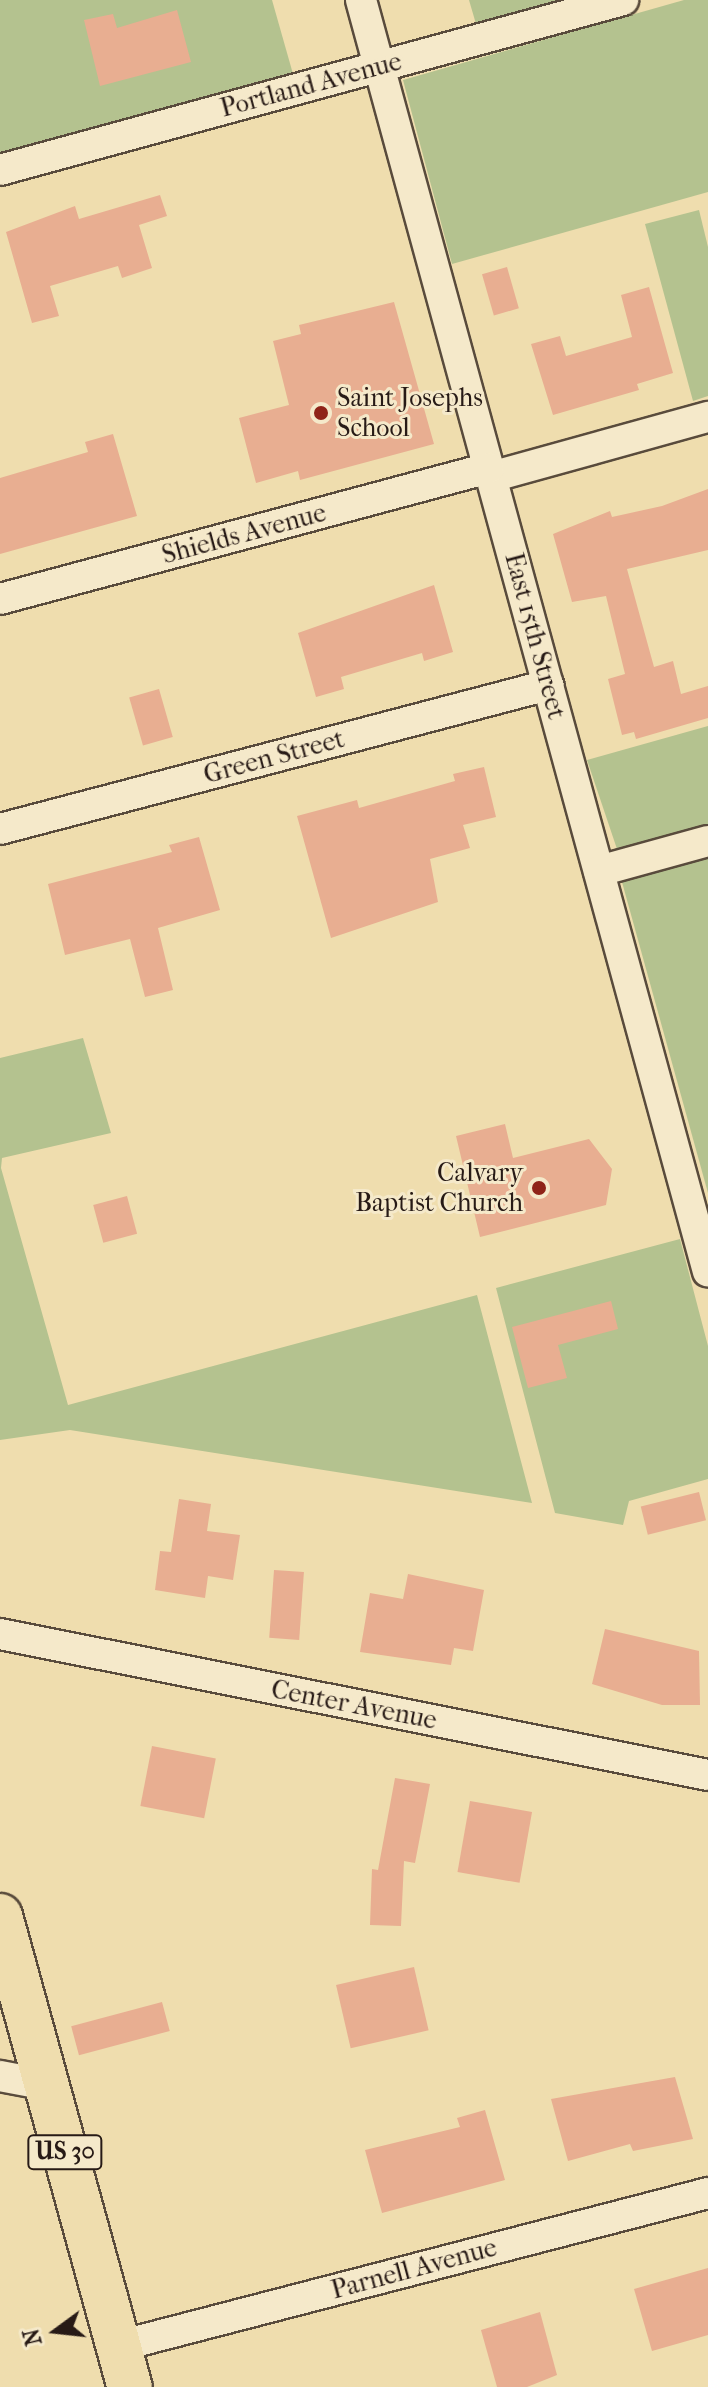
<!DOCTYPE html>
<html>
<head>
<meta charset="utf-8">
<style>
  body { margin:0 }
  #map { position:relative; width:708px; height:2387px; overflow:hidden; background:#efddae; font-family:"IM FELL French Canon",serif }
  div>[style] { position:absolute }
  .green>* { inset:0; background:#b4c28f }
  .building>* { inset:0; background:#e8ae91; transform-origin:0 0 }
  .roads { filter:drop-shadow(2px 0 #594b3c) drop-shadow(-2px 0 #594b3c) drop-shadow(0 2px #594b3c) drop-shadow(0 -2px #594b3c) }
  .minor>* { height:30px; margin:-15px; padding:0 15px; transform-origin:15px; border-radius:15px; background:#f5e9ca }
  .primary>* { height:44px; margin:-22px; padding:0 22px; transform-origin:22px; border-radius:22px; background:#efddae }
  .dots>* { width:22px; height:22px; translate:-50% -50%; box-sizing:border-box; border:4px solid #f5e9ca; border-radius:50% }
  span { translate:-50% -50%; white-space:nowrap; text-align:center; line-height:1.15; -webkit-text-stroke:6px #f5e9ca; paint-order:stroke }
  .shield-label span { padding:2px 6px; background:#f5e9ca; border:2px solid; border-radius:6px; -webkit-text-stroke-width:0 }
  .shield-label { font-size:24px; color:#271a16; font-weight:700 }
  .street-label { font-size:26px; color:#271a16 }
  .poi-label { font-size:26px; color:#271a16 }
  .left { translate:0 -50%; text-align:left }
  .right { translate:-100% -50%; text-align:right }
  .north { position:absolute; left:16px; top:2291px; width:80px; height:80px; -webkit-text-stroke:6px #f5e9ca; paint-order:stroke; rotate:255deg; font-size:22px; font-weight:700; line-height:32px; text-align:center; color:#271a16 }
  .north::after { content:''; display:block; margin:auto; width:28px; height:36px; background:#271a16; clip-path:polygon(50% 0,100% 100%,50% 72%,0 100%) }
</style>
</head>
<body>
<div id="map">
  <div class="green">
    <div style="clip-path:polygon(0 0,272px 0,293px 74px,0 156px)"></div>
    <div style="clip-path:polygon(469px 0,561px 0,476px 24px)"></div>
    <div style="clip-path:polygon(684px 0,708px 0,708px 192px,452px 264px,403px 80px)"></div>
    <div style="clip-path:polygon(699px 210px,708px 247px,708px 396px,693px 401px,645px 224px)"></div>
    <div style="clip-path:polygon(708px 726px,708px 827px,617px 849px,587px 760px)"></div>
    <div style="clip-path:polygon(708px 856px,708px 1193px,622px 882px)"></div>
    <div style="clip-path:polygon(83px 1038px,111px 1133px,2px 1158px,1px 1168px,68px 1405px,477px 1295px,532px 1503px,70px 1430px,0 1440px,0 1058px)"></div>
    <div style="clip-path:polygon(680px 1239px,708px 1346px,708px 1479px,629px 1501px,623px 1525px,555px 1513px,496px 1288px)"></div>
  </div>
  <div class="building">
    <div style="clip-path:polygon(177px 10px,191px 62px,100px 86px,84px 20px,113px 14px,117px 28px)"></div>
    <div style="clip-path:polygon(160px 195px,167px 216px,139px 225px,152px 268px,122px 278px,118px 266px,50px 286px,59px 316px,32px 323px,6px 232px,75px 206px,79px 219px)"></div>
    <div style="left:507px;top:267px;width:43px;height:26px;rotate:74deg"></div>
    <div style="clip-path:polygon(649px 287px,673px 373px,637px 384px,639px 390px,553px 415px,531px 344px,560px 336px,566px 356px,632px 337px,621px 295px)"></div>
    <div style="clip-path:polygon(394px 302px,434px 444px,300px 480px,298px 471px,256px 483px,239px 418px,289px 405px,273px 341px,301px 334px,299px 325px)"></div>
    <div style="clip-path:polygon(113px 434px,137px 516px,0 554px,0 478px,88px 452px,85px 442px)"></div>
    <div style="clip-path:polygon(708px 489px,708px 550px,627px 569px,654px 667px,673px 661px,681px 694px,708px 686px,708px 718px,636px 739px,634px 732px,622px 735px,608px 679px,625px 674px,606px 596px,572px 602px,553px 534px,610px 511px,612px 517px,662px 506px)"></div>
    <div style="clip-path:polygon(434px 585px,453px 652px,424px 661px,422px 653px,341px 677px,344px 689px,316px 697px,298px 633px)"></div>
    <div style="left:159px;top:689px;width:50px;height:31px;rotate:74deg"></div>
    <div style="clip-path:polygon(484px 767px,496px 817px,463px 825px,470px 848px,430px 859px,438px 902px,331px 938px,297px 816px,357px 800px,359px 808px,455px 781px,453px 774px)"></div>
    <div style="clip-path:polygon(199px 837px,220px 910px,158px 928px,173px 990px,145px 997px,130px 939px,65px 955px,48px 884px,172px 852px,169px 845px)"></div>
    <div style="clip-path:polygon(505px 1124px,513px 1158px,589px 1139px,612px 1169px,606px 1205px,480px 1237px,456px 1136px)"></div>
    <div style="left:127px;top:1196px;width:39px;height:35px;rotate:75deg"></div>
    <div style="clip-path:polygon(611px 1301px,618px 1329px,558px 1345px,567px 1378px,528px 1388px,512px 1327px)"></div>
    <div style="left:699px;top:1492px;width:29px;height:60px;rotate:76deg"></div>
    <div style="clip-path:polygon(179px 1499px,211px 1504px,207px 1531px,240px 1535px,233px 1580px,208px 1576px,205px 1598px,155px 1590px,160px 1551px,171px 1552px)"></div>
    <div style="left:274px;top:1570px;width:30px;height:68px;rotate:4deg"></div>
    <div style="clip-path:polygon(408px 1574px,484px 1590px,473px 1651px,454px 1648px,451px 1665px,360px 1652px,370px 1593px,403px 1599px)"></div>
    <div style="clip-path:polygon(605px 1629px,699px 1651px,700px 1705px,662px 1705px,592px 1684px)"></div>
    <div style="left:152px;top:1746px;width:65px;height:61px;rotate:11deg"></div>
    <div style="clip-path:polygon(395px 1778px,430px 1784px,415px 1863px,404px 1861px,401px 1926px,370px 1925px,372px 1869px,378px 1870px)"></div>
    <div style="left:470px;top:1801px;width:63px;height:72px;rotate:10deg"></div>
    <div style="left:414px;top:1967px;width:65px;height:80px;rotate:77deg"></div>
    <div style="left:162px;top:2002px;width:30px;height:94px;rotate:75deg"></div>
    <div style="clip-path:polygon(675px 2077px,693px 2139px,633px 2151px,630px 2144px,568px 2161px,551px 2099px)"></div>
    <div style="clip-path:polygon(485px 2110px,505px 2180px,382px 2213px,365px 2150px,460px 2127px,457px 2118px)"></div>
    <div style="clip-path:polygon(708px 2268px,708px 2335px,652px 2351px,634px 2289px)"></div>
    <div style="clip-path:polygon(540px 2312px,557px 2375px,527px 2387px,497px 2387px,481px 2330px)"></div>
  </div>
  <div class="roads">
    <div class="minor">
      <div style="left:361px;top:0;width:1318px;rotate:74.74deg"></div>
      <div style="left:0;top:170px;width:646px;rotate:-15.26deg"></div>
      <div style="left:491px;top:477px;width:225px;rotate:-15.5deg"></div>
      <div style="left:0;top:599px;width:506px;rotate:-15deg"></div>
      <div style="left:0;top:829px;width:567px;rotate:-14.72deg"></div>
      <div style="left:599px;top:871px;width:113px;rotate:-15.4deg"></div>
      <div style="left:0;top:1634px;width:722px;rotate:11.26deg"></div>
      <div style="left:0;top:2076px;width:48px;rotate:10.8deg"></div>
      <div style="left:119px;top:2346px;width:609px;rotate:-14.56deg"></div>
    </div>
    <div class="primary">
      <div style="left:0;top:1916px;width:489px;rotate:74.6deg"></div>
    </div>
  </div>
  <div class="dots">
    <div style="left:321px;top:413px;background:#8f2418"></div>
    <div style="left:539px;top:1188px;background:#8f2418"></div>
  </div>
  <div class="shield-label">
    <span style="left:65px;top:2152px">US 30</span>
  </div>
  <div class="street-label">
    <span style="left:311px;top:85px;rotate:-15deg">Portland Avenue</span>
    <span style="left:244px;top:534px;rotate:-15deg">Shields Avenue</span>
    <span style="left:535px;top:636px;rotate:75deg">East 15th Street</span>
    <span style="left:274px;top:757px;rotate:-15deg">Green Street</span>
    <span style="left:354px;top:1705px;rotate:11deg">Center Avenue</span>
    <span style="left:414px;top:2269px;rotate:-15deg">Parnell Avenue</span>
  </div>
  <div class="poi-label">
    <span class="left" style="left:337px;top:413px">Saint Josephs<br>School</span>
    <span class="right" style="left:523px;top:1188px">Calvary<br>Baptist Church</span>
  </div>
  <div class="north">N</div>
</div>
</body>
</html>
